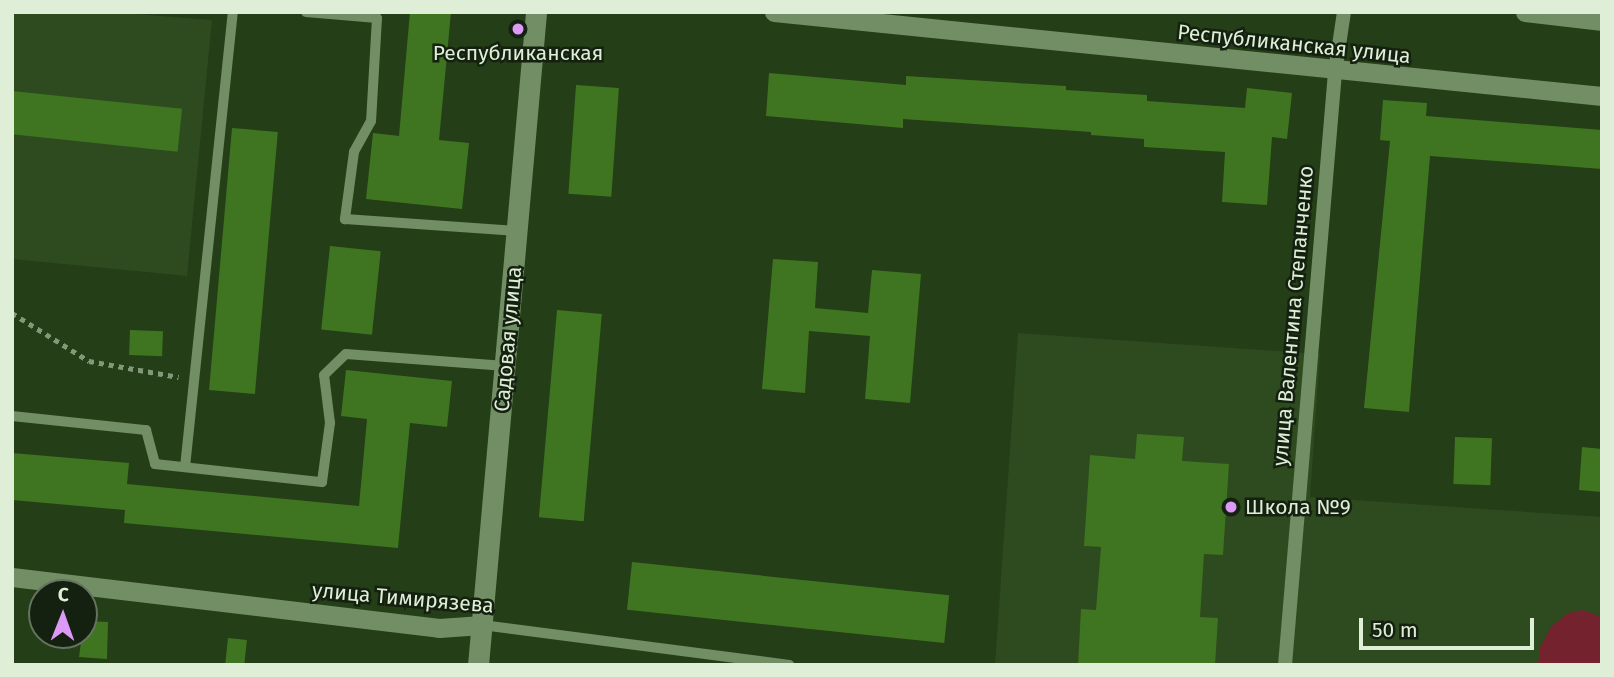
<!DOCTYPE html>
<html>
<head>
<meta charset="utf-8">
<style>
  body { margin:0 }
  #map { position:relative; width:1614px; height:677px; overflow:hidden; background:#243e17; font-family:"Fira Sans",sans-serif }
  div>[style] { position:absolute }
  .built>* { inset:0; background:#2d4b1e }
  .green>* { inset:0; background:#74222e }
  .building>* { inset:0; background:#3f7521; transform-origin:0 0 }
  .path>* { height:4.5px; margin-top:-2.25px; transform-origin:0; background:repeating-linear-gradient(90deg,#839879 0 5px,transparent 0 10px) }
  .service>* { height:10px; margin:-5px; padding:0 5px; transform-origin:5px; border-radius:5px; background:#718e64 }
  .pedestrian>* { height:14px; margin:-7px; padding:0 7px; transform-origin:7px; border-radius:7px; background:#718e64 }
  .minor>* { height:19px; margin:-9.5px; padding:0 9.5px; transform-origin:9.5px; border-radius:9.5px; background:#718e64 }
  .tertiary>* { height:21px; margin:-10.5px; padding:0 10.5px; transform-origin:10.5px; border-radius:10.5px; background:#718e64 }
  .dots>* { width:19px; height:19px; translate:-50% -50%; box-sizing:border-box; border:4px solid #152110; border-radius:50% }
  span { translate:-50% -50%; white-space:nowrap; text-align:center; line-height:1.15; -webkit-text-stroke:5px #152110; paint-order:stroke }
  .street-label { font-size:21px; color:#deeed7 }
  .poi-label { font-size:21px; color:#deeed7 }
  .left { translate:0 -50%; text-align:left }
  .frame { position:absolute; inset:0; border:14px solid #deeed7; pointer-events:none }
  .north { position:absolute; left:28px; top:579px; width:70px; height:70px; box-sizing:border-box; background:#152110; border:2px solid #657360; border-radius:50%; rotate:1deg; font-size:19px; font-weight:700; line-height:28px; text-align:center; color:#deeed7 }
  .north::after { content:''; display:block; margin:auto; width:24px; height:32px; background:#dc99f5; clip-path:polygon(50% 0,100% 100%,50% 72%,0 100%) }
  .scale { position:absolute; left:1359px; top:618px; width:175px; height:32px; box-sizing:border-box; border:4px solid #deeed7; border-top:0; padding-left:9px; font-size:21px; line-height:24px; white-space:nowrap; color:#deeed7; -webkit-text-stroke:5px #152110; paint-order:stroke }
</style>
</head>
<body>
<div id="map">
  <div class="built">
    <div style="clip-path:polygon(12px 12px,110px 12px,212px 20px,187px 276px,12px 259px)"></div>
    <div style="clip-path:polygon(1018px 333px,1320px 354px,1310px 497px,1602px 517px,1602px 665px,995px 665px)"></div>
  </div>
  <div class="green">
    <div style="clip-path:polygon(1583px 610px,1602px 617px,1602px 665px,1538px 665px,1540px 647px,1551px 627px,1568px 613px)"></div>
  </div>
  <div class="building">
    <div style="clip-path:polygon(410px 12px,451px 12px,439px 140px,469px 143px,462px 209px,366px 199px,373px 133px,399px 136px)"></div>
    <div style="clip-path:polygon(769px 73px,906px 85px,906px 76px,1066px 86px,1066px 90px,1147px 95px,1147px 101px,1245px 108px,1247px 88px,1292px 93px,1287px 139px,1272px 137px,1267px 205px,1222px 202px,1225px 152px,1144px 147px,1144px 139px,1091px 135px,1091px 132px,903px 119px,903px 128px,766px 116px)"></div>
    <div style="left:576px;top:85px;width:43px;height:109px;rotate:4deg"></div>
    <div style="left:12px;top:91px;width:171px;height:43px;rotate:6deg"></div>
    <div style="clip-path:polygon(1383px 100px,1427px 103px,1426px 116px,1602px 130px,1602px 169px,1430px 156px,1409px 412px,1364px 408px,1390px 141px,1380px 140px)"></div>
    <div style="left:232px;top:128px;width:46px;height:263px;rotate:5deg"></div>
    <div style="left:330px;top:246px;width:51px;height:84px;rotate:6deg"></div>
    <div style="clip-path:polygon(773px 259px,818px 262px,815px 308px,868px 313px,872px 270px,921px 274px,910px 403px,865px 399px,870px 336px,809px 331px,805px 393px,762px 389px)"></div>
    <div style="left:557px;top:310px;width:45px;height:208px;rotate:5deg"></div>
    <div style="left:130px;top:330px;width:33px;height:25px;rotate:2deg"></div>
    <div style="clip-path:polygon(346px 370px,452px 381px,447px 427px,410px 423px,398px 548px,124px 523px,125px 510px,12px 500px,12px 453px,129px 463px,127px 484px,359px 506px,367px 419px,341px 416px)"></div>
    <div style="clip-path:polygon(1137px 434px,1184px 437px,1182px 461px,1229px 464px,1223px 555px,1204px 554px,1200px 617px,1218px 618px,1215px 665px,1078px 665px,1081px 609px,1096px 610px,1101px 547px,1084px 546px,1090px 455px,1135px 459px)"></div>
    <div style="left:1455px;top:437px;width:37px;height:47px;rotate:2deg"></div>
    <div style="clip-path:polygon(1582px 447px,1602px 449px,1602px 492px,1579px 490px)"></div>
    <div style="left:632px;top:562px;width:319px;height:48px;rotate:6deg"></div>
    <div style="clip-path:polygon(84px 621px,108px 622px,107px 659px,79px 657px)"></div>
    <div style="left:228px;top:638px;width:19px;height:27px;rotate:6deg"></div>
  </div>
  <div class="path">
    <div style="left:12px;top:313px;width:91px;rotate:31.9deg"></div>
    <div style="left:89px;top:361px;width:91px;rotate:10.1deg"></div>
  </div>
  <div class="service">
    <div style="left:306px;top:12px;width:71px;rotate:4.8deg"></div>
    <div style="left:377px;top:18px;width:103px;rotate:93.3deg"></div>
    <div style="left:371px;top:121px;width:35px;rotate:119deg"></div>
    <div style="left:354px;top:152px;width:68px;rotate:97.7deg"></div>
    <div style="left:345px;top:219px;width:172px;rotate:4deg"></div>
    <div style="left:12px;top:416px;width:135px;rotate:6deg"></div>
    <div style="left:146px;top:430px;width:35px;rotate:75deg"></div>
    <div style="left:155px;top:464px;width:168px;rotate:6.2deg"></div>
    <div style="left:322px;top:482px;width:60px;rotate:-82.3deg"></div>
    <div style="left:330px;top:423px;width:48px;rotate:-97.1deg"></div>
    <div style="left:324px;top:375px;width:30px;rotate:-44deg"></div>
    <div style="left:346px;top:354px;width:160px;rotate:4.3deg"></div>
    <div style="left:185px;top:467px;width:458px;rotate:-84deg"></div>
    <div style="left:482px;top:625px;width:310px;rotate:7.4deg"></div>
  </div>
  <div class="pedestrian">
    <div style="left:1285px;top:665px;width:595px;rotate:-85.18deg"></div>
    <div style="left:1335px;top:72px;width:61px;rotate:-81.5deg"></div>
  </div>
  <div class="minor">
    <div style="left:774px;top:12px;width:832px;rotate:5.79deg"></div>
    <div style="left:1525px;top:12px;width:78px;rotate:6.7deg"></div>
    <div style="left:12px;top:577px;width:430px;rotate:6.8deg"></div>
    <div style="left:439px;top:628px;width:43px;rotate:-4deg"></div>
  </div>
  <div class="tertiary">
    <div style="left:478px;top:665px;width:656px;rotate:-84.92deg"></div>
  </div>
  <div class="dots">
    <div style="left:518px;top:29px;background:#dc99f5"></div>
    <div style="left:1231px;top:507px;background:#dc99f5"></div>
  </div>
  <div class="street-label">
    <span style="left:1294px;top:44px;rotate:6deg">Республиканская улица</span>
    <span style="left:1293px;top:316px;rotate:-85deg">улица Валентина Степанченко</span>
    <span style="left:508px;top:339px;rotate:-85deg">Садовая улица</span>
    <span style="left:403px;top:598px;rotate:5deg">улица Тимирязева</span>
  </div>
  <div class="poi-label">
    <span style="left:518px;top:53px">Республиканская</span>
    <span class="left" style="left:1245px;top:507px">Школа №9</span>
  </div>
  <div class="frame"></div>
  <div class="north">С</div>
  <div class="scale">50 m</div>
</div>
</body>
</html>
